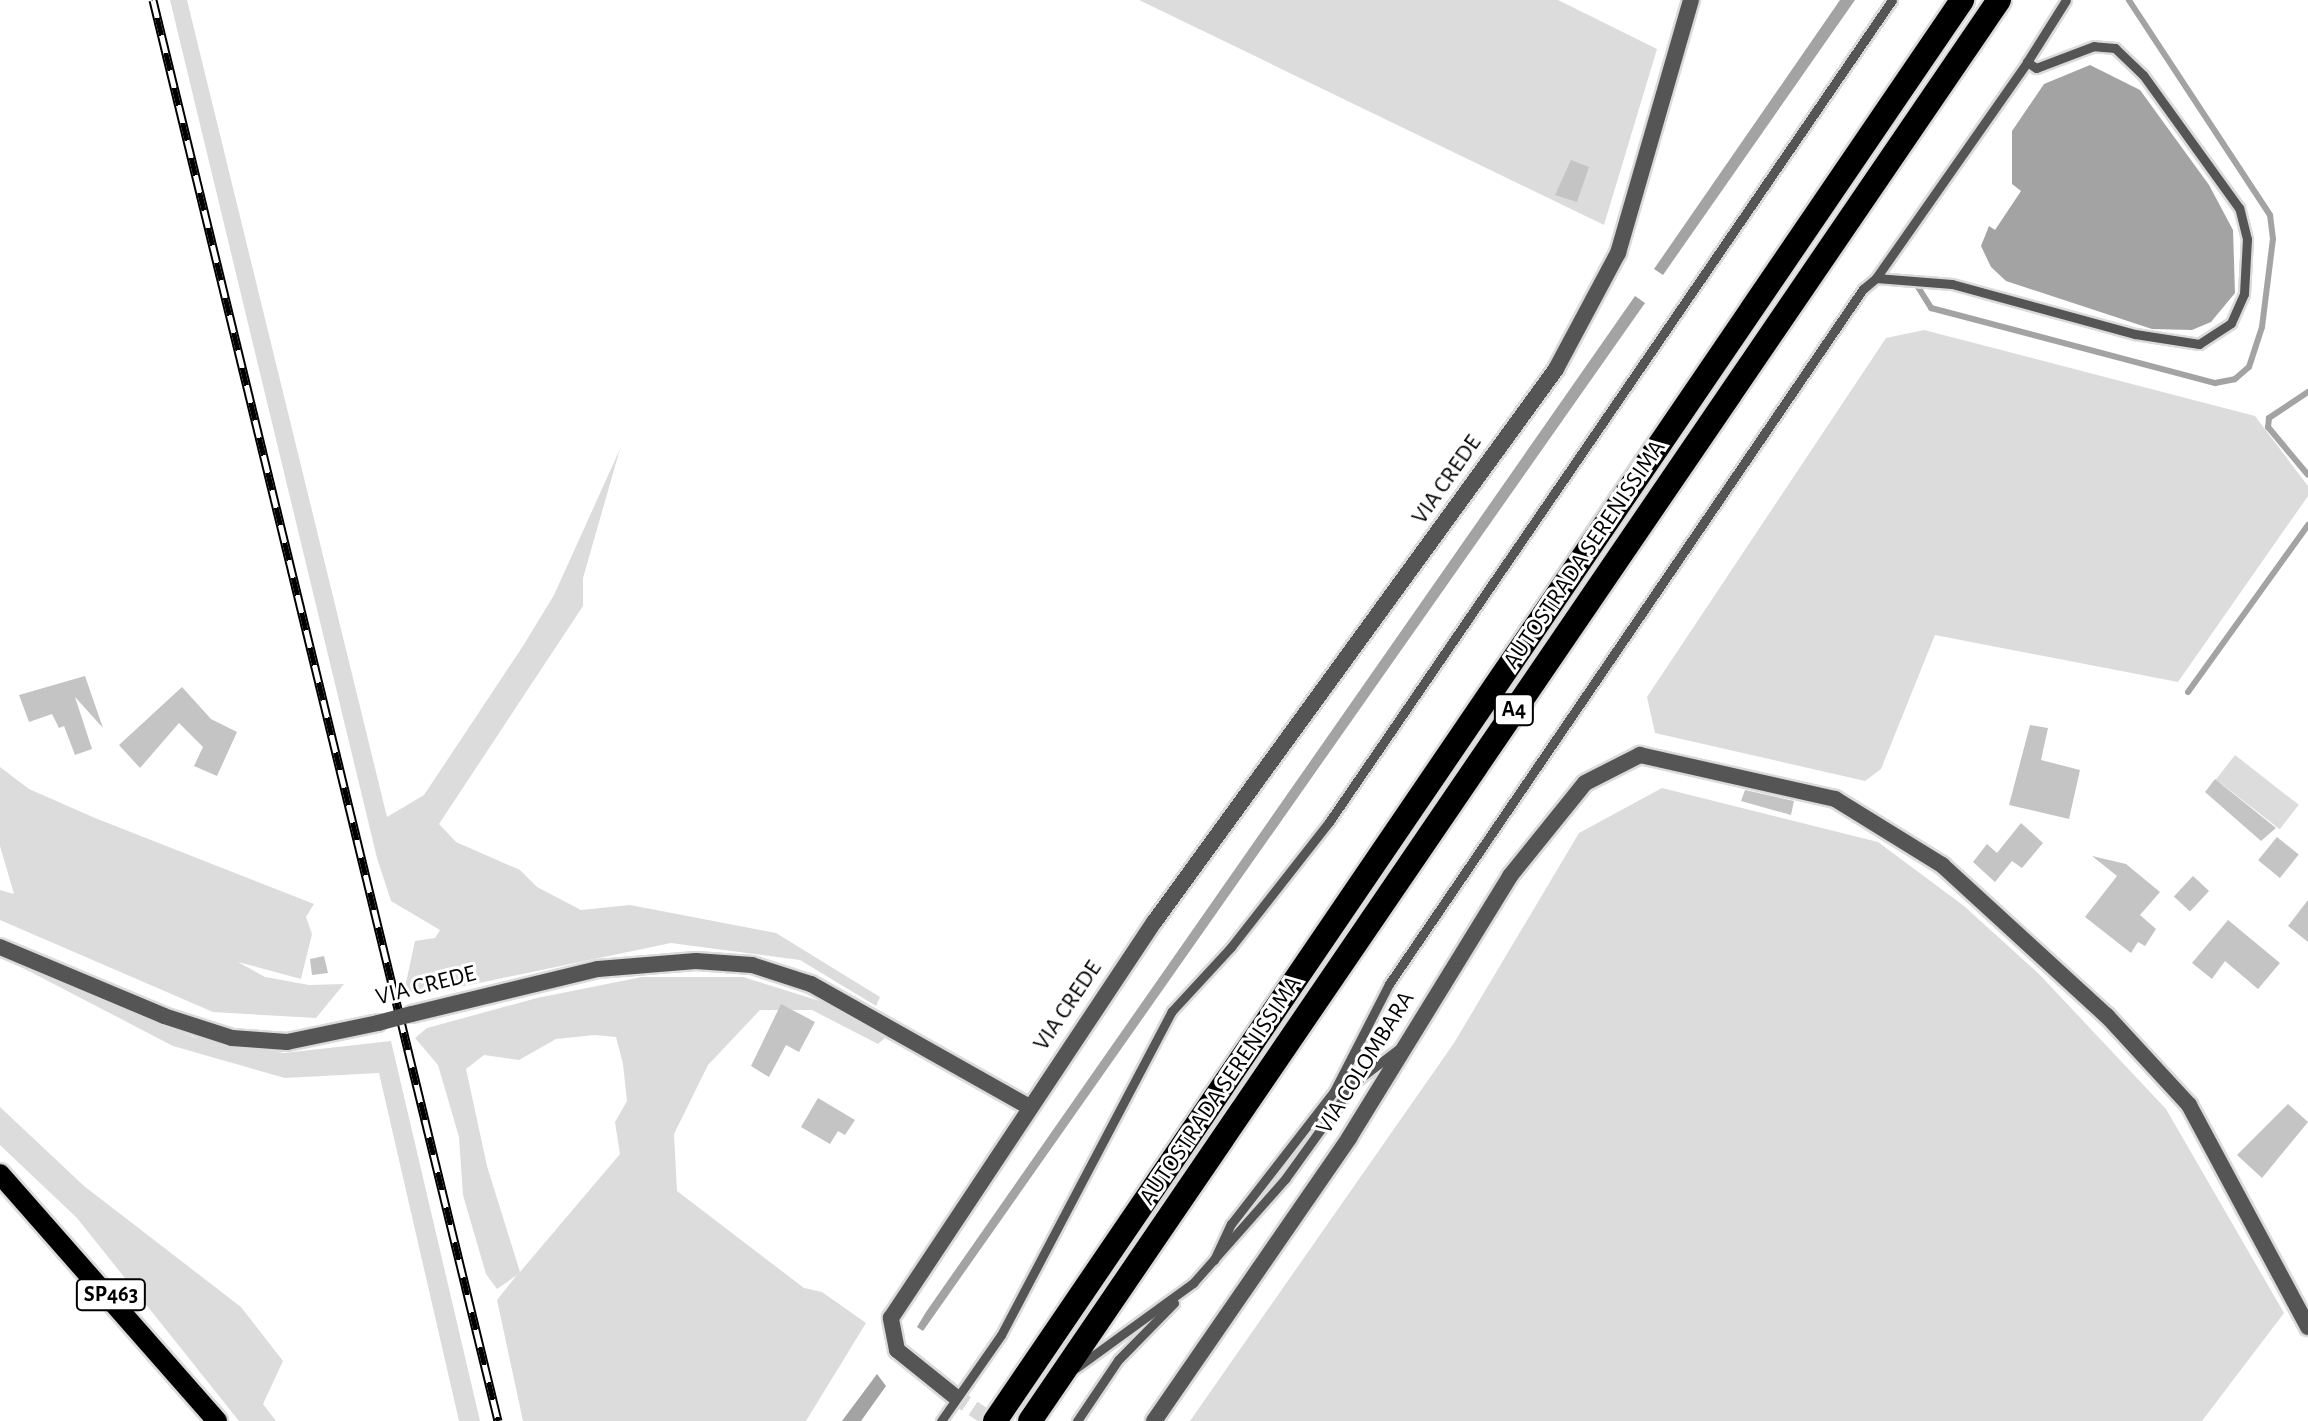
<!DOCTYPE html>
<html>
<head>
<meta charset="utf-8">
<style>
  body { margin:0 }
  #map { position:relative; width:2308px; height:1421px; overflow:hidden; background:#fff; font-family:"Alegreya Sans",sans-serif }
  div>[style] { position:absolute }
  .green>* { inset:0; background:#dcdcdc; transform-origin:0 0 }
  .water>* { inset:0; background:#a3a3a3 }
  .stream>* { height:6px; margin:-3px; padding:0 3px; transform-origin:3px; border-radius:3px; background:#a3a3a3 }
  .building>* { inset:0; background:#c4c4c4; transform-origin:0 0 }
  .street-tunnel>* { height:16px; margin-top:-8px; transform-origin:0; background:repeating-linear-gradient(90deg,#d9d9d9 0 16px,transparent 0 24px) }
  .roads { filter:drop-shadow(2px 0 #dbdbdb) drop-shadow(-2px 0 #dbdbdb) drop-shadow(0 2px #dbdbdb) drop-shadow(0 -2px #dbdbdb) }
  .lane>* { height:9px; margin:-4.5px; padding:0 4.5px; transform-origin:4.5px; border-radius:4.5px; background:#555 }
  .street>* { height:16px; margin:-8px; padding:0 8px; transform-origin:8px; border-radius:8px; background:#555 }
  .primary>* { height:20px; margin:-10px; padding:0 10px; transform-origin:10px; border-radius:10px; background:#000 }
  .highway>* { height:24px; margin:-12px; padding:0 12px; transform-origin:12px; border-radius:12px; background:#000 }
  .rail>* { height:9px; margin-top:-4.5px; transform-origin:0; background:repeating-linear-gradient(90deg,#fff 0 18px,#000 0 36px); box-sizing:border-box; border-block:2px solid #000 }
  .street-bridge>* { height:16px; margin:-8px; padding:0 8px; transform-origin:8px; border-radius:8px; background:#555 }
  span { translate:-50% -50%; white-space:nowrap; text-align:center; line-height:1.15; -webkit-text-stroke:6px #fff; paint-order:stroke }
  .shield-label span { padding:2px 6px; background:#fff; border:2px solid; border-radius:6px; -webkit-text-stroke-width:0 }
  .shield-label { font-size:22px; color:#000; font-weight:700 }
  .street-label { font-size:24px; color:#000 }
</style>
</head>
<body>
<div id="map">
  <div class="green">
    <div style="clip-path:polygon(170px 0,187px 0,387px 817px,424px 795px,523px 646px,554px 595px,620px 449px,583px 578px,583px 606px,439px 824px,456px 842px,520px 870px,537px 887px,581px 910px,630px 905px,776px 933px,880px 997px,876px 1006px,800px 960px,671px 943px,417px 996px,405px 987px,415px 941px,435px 938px,440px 930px,391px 901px,377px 858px)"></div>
    <div style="clip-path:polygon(1139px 0,1558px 0,1657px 49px,1604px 225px)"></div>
    <div style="clip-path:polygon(1924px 330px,2255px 416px,2308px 486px,2308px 496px,2178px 682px,1935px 635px,1881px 769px,1865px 781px,1655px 733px,1647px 697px,1886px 338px)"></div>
    <div style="left:2235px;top:755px;width:81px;height:31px;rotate:38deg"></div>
    <div style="clip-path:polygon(0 767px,29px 789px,95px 818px,314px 904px,306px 917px,312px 934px,301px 979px,238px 962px,265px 977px,309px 985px,344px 984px,316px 1018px,213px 1012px,0 920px,0 890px,14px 894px,0 846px)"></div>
    <div style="clip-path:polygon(1662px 788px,1878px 842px,1964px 906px,2039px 974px,2166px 1109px,2284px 1313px,2202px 1421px,1190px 1421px,1454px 1043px,1579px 833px)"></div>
    <div style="clip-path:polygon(0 956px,193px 1037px,284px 1053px,391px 1041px,480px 1421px,459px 1421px,379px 1073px,285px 1078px,173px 1046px)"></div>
    <div style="clip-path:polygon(evenodd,642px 977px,743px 977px,823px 1002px,885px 1038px,878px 1044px,812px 1010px,760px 1010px,708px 1065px,674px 1134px,677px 1191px,804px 1288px,822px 1292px,866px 1323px,806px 1421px,523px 1421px,497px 1300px,517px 1275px,497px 1289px,486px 1274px,463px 1195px,459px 1137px,438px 1065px,415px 1038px,427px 1028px,537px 998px,642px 977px,595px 1035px,616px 1037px,623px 1064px,627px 1101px,615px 1122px,620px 1154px,520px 1272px,487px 1166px,466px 1069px,484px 1055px,519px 1060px,556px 1039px,595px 1035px)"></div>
    <div style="clip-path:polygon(0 1107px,84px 1186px,241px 1307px,283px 1361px,263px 1404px,276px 1421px,239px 1421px,77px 1218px,0 1145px)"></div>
  </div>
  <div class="water">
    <div style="clip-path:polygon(1840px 0,1855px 0,1663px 275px,1654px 269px)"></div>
    <div style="clip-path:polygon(2090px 65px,2140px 90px,2209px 185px,2233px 230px,2235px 293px,2211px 322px,2192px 330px,2152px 329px,2006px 281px,1991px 267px,1981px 246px,1989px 226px,1995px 230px,2021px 191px,2012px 184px,2012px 131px,2044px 84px)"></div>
    <div style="clip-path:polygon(1635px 296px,1645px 303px,923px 1331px,917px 1327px,926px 1312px)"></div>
    <div style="clip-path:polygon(877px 1374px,886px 1386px,861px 1421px,842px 1421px)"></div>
  </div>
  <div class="stream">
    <div style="left:1918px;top:287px;width:25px;rotate:58deg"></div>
    <div style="left:1931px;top:308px;width:294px;rotate:14.8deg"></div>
    <div style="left:2215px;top:383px;width:20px;rotate:-11deg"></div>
    <div style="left:2235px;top:379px;width:18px;rotate:-41deg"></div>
    <div style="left:2249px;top:367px;width:42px;rotate:-72deg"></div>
    <div style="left:2262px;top:327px;width:89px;rotate:-82.9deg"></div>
    <div style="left:2273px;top:239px;width:24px;rotate:-97deg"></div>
    <div style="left:2270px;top:215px;width:257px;rotate:-123.3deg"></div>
    <div style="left:2308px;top:392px;width:47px;rotate:146.3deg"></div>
    <div style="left:2269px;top:418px;width:9px;rotate:96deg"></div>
    <div style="left:2268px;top:427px;width:62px;rotate:50.2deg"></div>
    <div style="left:2188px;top:692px;width:206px;rotate:-54.3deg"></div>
  </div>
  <div class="building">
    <div style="clip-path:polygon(1571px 160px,1589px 167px,1577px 202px,1555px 195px)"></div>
    <div style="clip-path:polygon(85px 676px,103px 728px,75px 697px,92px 749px,75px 755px,64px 726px,59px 728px,52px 714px,29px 722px,19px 695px)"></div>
    <div style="clip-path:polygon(182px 687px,211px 719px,237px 732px,217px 776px,194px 766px,203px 747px,179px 723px,140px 768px,119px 745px)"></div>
    <div style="clip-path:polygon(2030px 725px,2048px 728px,2041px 760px,2080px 770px,2069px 819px,2009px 805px)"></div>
    <div style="clip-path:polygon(2215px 779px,2276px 828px,2261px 841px,2205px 792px)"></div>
    <div style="clip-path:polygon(1745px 790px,1794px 801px,1791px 815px,1741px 801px)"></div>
    <div style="clip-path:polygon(2021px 823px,2043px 843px,2022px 868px,2012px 861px,1995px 882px,1973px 862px,1987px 844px,1997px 853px)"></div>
    <div style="left:2277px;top:837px;width:28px;height:30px;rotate:39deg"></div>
    <div style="clip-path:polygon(2092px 856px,2126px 864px,2160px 892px,2140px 915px,2156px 929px,2145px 946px,2138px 942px,2131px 953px,2085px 917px,2117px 876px)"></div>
    <div style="left:2193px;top:876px;width:22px;height:28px;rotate:43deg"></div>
    <div style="clip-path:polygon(2308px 900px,2308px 942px,2288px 926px)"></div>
    <div style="clip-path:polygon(2228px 920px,2280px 963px,2258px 989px,2225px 961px,2212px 979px,2192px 963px)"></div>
    <div style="clip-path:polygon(324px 956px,328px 973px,312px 975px,310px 959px)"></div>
    <div style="clip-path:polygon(781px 1004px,815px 1022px,799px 1052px,786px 1045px,769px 1077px,751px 1066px)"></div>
    <div style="clip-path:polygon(818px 1098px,855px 1120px,845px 1135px,838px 1131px,830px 1144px,801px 1127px)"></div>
    <div style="clip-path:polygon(2288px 1104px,2308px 1122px,2262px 1178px,2237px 1155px)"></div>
  </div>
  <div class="street-tunnel">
    <div style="left:953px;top:1395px;width:47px;rotate:33.7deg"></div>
  </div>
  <div class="roads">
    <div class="lane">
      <div style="left:1876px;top:278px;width:264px;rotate:-55deg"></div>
      <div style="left:1214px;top:1260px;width:40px;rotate:-65deg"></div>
      <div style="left:1231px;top:1224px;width:168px;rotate:-52.2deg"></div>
      <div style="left:1334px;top:1091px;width:120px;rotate:-62.8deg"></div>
      <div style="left:1389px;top:984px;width:841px;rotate:-55.71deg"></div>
      <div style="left:1863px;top:289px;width:17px;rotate:-40deg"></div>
      <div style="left:1876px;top:278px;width:76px;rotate:4.5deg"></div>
      <div style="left:1952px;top:284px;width:190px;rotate:15.3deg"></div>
      <div style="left:2135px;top:334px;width:65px;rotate:8.9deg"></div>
      <div style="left:2199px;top:344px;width:38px;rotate:-33deg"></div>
      <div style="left:2231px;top:323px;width:32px;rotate:-66deg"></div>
      <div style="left:2244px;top:294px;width:55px;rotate:-86.9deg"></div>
      <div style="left:2247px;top:239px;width:32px;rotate:-104deg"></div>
      <div style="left:2239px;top:208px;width:164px;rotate:-125.8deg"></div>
      <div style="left:2143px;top:75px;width:39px;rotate:-136deg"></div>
      <div style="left:2115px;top:48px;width:21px;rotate:-175deg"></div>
      <div style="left:2094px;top:46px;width:62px;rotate:159.2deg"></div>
      <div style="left:2036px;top:68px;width:11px;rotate:-146deg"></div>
      <div style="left:2027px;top:62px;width:73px;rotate:-57.8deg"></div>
      <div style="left:1076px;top:1368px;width:145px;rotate:-36deg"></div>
      <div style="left:1193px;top:1283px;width:139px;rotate:-48.5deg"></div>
      <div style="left:1285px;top:1179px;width:118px;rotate:-54.3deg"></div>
      <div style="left:1354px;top:1083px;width:59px;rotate:-37.5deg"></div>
      <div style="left:941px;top:1421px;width:105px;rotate:-55.1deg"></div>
      <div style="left:1001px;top:1335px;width:366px;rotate:-62.2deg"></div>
      <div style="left:1172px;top:1011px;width:87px;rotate:-47.3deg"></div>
      <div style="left:1231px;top:947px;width:159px;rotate:-51.9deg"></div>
      <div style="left:1329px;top:822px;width:996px;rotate:-55.59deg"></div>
      <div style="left:1077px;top:1421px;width:73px;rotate:-56.1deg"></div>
      <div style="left:1118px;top:1360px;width:80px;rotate:-45.5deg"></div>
    </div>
    <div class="street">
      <div style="left:0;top:947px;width:178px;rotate:22.8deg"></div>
      <div style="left:164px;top:1016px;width:71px;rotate:17.9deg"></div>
      <div style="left:232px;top:1038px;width:55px;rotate:4.2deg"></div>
      <div style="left:287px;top:1042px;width:93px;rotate:-11.8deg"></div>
      <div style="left:412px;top:1014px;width:191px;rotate:-13.6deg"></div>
      <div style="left:598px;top:969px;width:98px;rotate:-4.7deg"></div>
      <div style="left:696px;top:961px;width:56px;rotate:4.1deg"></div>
      <div style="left:752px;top:965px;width:62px;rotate:17.9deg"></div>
      <div style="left:811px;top:984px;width:250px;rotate:29.4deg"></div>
      <div style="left:953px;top:1395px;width:72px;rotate:-141.2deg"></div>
      <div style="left:897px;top:1350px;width:33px;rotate:-101deg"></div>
      <div style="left:891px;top:1318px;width:477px;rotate:-56.4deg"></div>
      <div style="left:1155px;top:921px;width:682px;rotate:-54deg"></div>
      <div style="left:1556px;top:369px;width:132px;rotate:-61.9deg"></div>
      <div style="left:1618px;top:253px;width:263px;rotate:-73.9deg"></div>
      <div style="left:1154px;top:1421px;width:344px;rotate:-55.4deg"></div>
      <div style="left:1349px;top:1138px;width:308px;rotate:-58.4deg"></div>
      <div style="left:1510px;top:876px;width:119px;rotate:-51.1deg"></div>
      <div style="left:1585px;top:783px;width:62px;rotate:-27deg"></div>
      <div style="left:1640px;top:755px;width:200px;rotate:12.7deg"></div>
      <div style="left:1835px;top:799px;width:126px;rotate:31.7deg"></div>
      <div style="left:1942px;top:865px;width:224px;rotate:42.5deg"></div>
      <div style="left:2107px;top:1016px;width:121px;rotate:47.3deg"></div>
      <div style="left:2189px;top:1105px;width:252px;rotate:61.8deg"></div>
    </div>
    <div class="primary">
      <div style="left:0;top:1174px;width:329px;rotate:48.7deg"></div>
    </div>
    <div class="highway">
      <div style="left:995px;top:1421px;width:1719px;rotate:-55.76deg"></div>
      <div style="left:1030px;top:1421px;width:1720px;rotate:-55.71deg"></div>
    </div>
  </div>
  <div class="rail">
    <div style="left:153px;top:0;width:1462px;rotate:76.35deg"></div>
  </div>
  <div class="street-bridge">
    <div style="left:378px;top:1023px;width:35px;rotate:-15deg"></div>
  </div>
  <div class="shield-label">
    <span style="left:1514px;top:710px">A4</span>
    <span style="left:111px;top:1295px">SP463</span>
  </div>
  <div class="street-label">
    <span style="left:1447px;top:480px;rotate:-55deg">VIA CREDE</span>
    <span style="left:1585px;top:555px;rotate:-56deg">AUTOSTRADA SERENISSIMA</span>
    <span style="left:426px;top:986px;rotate:-14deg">VIA CREDE</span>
    <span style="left:1068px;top:1006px;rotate:-56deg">VIA CREDE</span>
    <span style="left:1366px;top:1063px;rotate:-58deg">VIA COLOMBARA</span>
    <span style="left:1221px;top:1091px;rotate:-56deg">AUTOSTRADA SERENISSIMA</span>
  </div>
</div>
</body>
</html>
